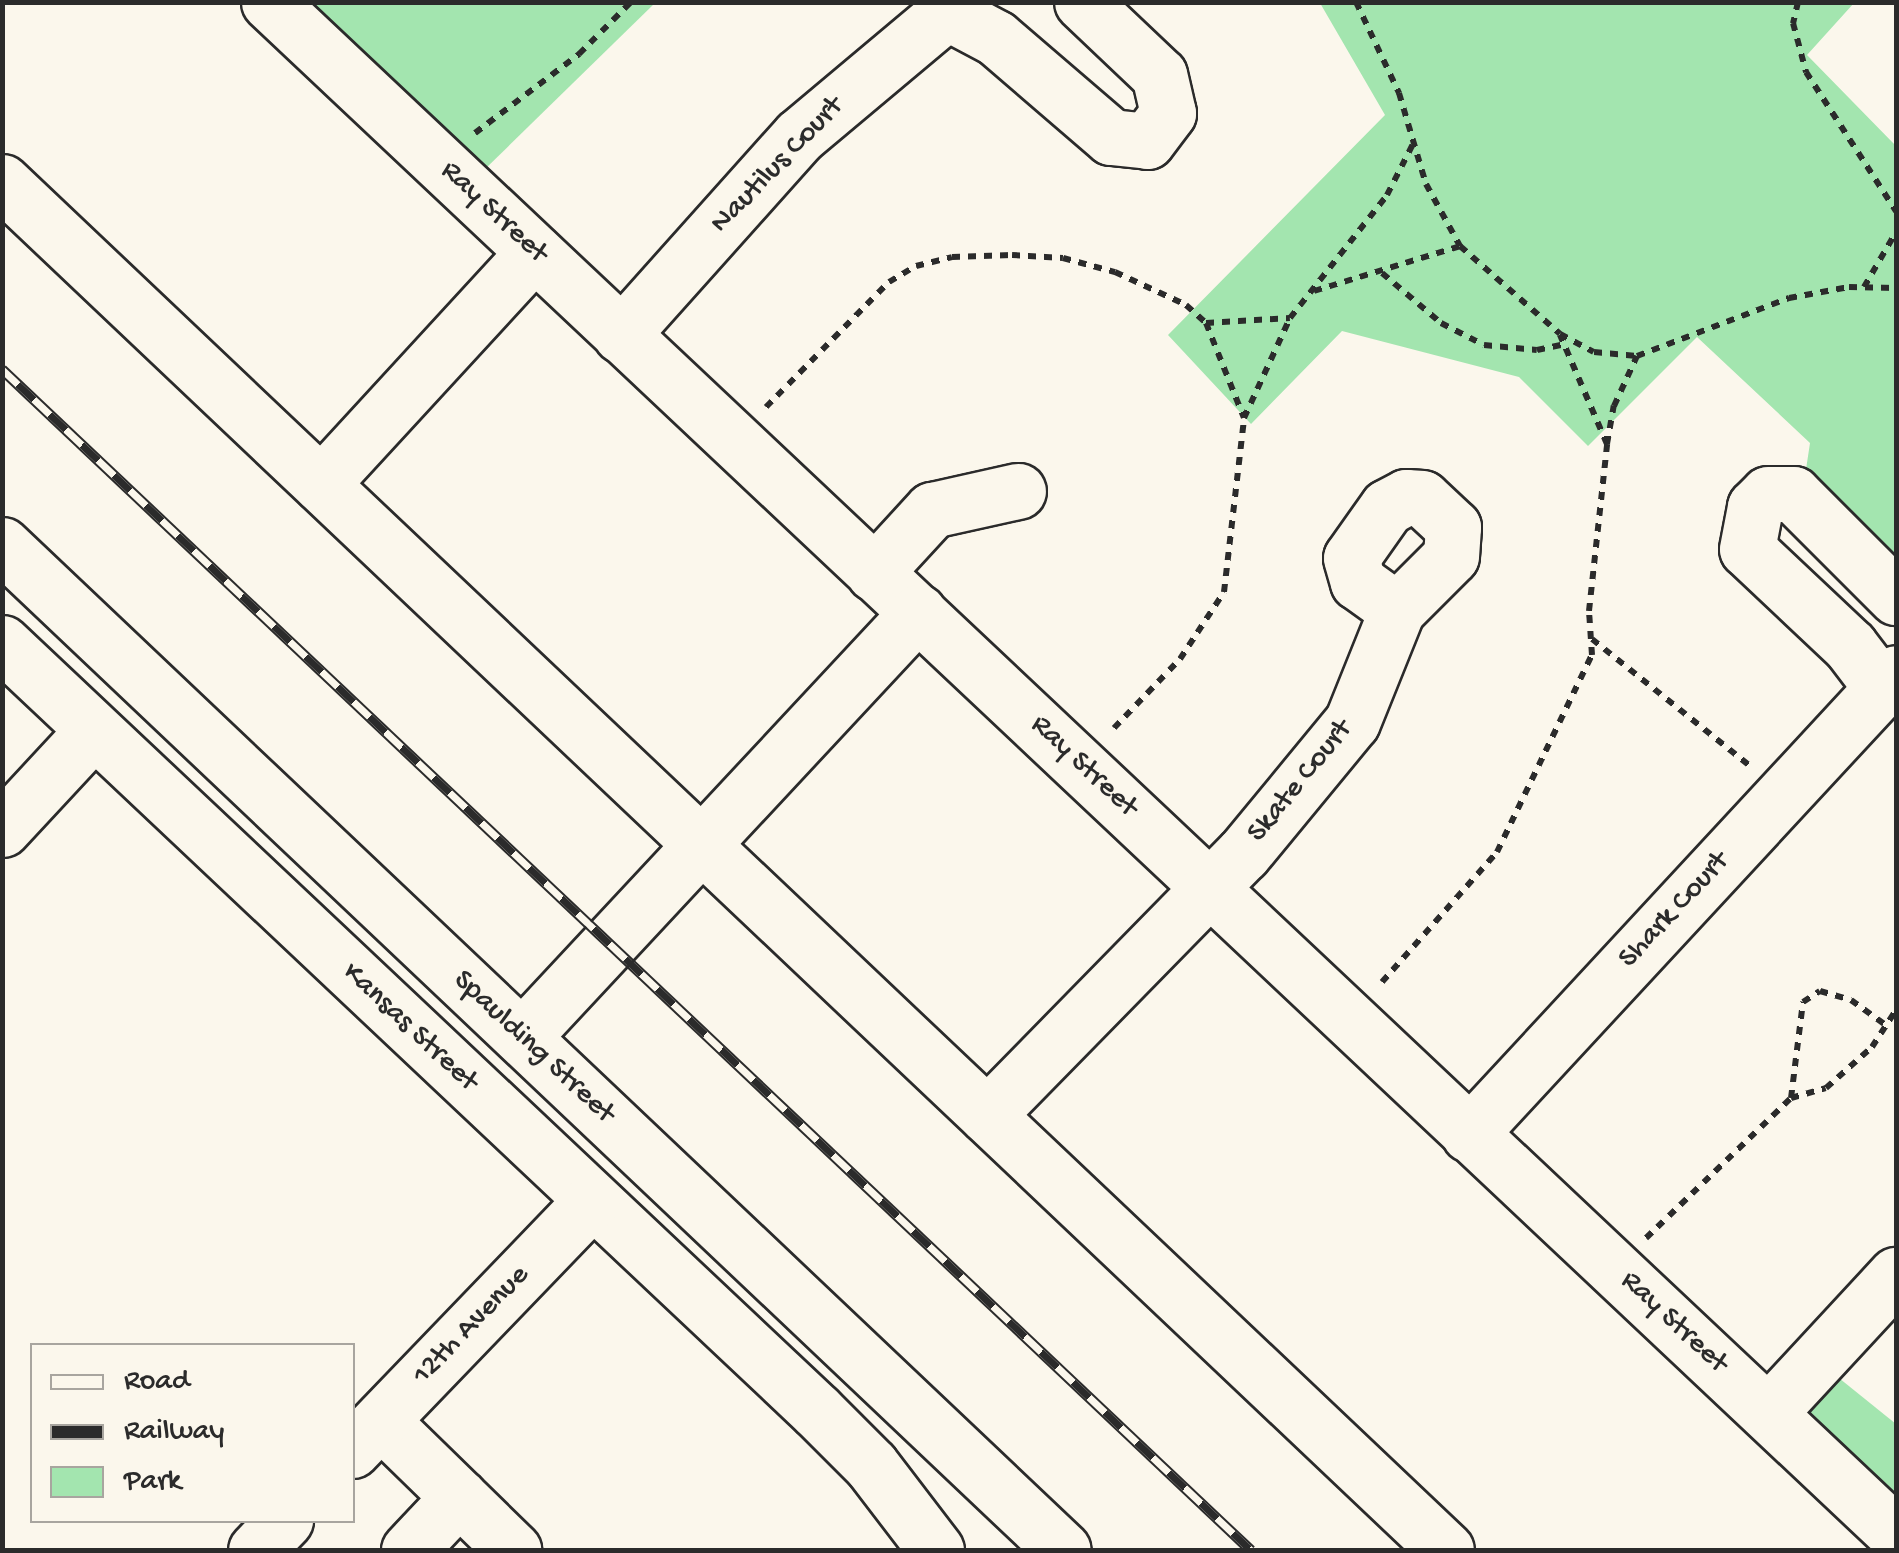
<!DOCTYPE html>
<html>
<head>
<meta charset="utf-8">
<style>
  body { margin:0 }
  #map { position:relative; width:1899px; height:1553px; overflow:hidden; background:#fbf7ec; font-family:"Gochi Hand",sans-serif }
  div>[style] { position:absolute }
  .green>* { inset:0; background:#a3e5af }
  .path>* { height:6px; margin-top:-3px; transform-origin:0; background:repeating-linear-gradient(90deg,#2b2b2b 0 8px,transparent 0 16px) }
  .roads { filter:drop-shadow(2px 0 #2b2b2b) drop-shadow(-2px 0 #2b2b2b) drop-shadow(0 2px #2b2b2b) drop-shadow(0 -2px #2b2b2b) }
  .minor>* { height:55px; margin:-27.5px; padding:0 27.5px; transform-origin:27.5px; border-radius:27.5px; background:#fbf7ec }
  .rail>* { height:11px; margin-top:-5.5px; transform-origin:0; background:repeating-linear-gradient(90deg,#fbf7ec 0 22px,#2b2b2b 0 44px); box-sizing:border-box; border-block:2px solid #2b2b2b }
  span { translate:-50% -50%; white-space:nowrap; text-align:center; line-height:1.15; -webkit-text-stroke:8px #fbf7ec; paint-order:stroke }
  .street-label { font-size:30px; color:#2b2b2b }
  .frame { position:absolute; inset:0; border:5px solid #2b2b2b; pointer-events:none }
  .legend { position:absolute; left:30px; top:1343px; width:325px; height:180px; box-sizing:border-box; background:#fbf7ec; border:2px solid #a8a59f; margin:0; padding:12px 18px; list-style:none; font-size:30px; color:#2b2b2b }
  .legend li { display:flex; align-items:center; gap:20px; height:50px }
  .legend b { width:50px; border:2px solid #a8a59f }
</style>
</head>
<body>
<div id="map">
  <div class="green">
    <div style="clip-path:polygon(305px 3px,655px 3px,483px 171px)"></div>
    <div style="clip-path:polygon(1320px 3px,1854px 3px,1807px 55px,1896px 146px,1896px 570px,1805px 476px,1810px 443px,1697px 337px,1588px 446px,1519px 377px,1342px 331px,1251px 424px,1168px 335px,1385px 115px)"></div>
    <div style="clip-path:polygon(1829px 1370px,1896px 1424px,1896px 1508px,1793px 1410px)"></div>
  </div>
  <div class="path">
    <div style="left:1356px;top:2px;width:101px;rotate:64.7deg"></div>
    <div style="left:1399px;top:93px;width:95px;rotate:73.5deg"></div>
    <div style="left:1426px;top:184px;width:71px;rotate:61.3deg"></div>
    <div style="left:1460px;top:246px;width:133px;rotate:41.3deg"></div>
    <div style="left:1560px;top:334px;width:38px;rotate:28deg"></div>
    <div style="left:1594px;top:352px;width:43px;rotate:5.3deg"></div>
    <div style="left:1637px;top:356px;width:163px;rotate:-20.9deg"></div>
    <div style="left:1789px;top:298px;width:61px;rotate:-10.4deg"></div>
    <div style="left:1849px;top:287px;width:47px;rotate:1.2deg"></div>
    <div style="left:1798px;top:2px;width:22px;rotate:103deg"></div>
    <div style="left:1793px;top:23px;width:51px;rotate:75.1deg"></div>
    <div style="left:1806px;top:72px;width:166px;rotate:57.1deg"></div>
    <div style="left:475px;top:133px;width:131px;rotate:-37.2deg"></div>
    <div style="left:579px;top:54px;width:74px;rotate:-45deg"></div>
    <div style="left:1382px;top:273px;width:77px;rotate:40.3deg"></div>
    <div style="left:1441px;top:323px;width:48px;rotate:27.1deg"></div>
    <div style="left:1484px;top:345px;width:53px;rotate:5.4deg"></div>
    <div style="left:1537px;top:350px;width:29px;rotate:-12deg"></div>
    <div style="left:1864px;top:287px;width:64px;rotate:-59.8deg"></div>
    <div style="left:1314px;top:291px;width:153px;rotate:-17.1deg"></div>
    <div style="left:1206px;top:323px;width:84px;rotate:-3.4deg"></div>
    <div style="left:766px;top:407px;width:175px;rotate:-45.5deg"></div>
    <div style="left:889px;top:282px;width:31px;rotate:-31deg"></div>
    <div style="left:916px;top:266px;width:37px;rotate:-14deg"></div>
    <div style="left:952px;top:257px;width:60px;rotate:-1.9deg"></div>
    <div style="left:1012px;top:255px;width:51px;rotate:3.4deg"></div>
    <div style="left:1063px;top:258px;width:54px;rotate:15.1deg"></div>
    <div style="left:1115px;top:272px;width:78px;rotate:24.9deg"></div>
    <div style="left:1186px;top:305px;width:27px;rotate:42deg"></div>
    <div style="left:1206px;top:323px;width:102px;rotate:68.2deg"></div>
    <div style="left:1607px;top:444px;width:39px;rotate:-80deg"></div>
    <div style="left:1614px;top:406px;width:55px;rotate:-65.3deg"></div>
    <div style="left:1592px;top:639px;width:203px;rotate:38.8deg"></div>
    <div style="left:1114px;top:728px;width:95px;rotate:-46.3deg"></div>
    <div style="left:1180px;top:659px;width:80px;rotate:-56.7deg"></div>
    <div style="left:1224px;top:592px;width:175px;rotate:-83.4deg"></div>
    <div style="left:1244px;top:418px;width:110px;rotate:-65.3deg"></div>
    <div style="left:1290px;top:318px;width:157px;rotate:-51.7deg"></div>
    <div style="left:1387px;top:195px;width:59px;rotate:-63deg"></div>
    <div style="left:1382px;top:982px;width:174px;rotate:-48.5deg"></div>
    <div style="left:1497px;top:852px;width:219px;rotate:-64.3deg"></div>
    <div style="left:1592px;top:655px;width:44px;rotate:-93.9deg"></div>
    <div style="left:1589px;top:611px;width:168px;rotate:-83.8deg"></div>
    <div style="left:1607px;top:444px;width:119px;rotate:-113.3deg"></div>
    <div style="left:1791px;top:1098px;width:97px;rotate:-82.9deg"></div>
    <div style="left:1803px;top:1002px;width:20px;rotate:-33deg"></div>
    <div style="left:1820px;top:991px;width:32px;rotate:16deg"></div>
    <div style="left:1851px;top:1000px;width:44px;rotate:35.8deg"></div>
    <div style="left:1646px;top:1238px;width:202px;rotate:-44deg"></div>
    <div style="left:1791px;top:1098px;width:36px;rotate:-16deg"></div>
    <div style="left:1826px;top:1088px;width:62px;rotate:-41.7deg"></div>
    <div style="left:1872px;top:1047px;width:44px;rotate:-57deg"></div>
  </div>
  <div class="roads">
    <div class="minor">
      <div style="left:269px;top:2px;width:2235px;rotate:43.28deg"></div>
      <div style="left:956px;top:2px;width:13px;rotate:132deg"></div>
      <div style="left:947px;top:12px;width:55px;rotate:28deg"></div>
      <div style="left:996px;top:38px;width:152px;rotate:40.7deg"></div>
      <div style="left:1111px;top:137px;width:36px;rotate:6deg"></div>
      <div style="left:1147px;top:141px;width:35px;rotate:-53deg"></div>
      <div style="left:1168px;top:113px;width:39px;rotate:-103deg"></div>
      <div style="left:1159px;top:75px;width:106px;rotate:-136.5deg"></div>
      <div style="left:2px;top:182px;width:1989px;rotate:43.45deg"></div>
      <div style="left:621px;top:335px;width:267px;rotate:-48.2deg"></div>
      <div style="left:799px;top:136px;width:193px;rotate:-40deg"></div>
      <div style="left:321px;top:484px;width:315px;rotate:-47.4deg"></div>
      <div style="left:2px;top:545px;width:1461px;rotate:43.45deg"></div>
      <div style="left:874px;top:573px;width:86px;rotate:-47.4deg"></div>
      <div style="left:932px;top:510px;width:88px;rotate:-12.5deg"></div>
      <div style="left:2px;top:643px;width:1120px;rotate:43.3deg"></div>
      <div style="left:817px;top:1411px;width:76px;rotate:45deg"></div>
      <div style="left:871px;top:1465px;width:107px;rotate:52.6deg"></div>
      <div style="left:1882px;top:688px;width:53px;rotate:-127.3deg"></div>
      <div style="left:1850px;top:646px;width:141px;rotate:-136.7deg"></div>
      <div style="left:1747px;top:549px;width:43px;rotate:-79.2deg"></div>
      <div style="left:1755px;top:507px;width:18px;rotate:-45deg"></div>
      <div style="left:1768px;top:494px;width:25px"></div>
      <div style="left:1793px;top:494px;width:146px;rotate:45deg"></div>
      <div style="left:2px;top:829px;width:134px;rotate:-47.1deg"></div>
      <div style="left:522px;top:1037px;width:581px;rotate:-47.02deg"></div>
      <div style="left:987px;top:1115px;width:366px;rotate:-45.6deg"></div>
      <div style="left:1243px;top:854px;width:171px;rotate:-50.5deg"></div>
      <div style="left:1352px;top:722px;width:121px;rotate:-68.1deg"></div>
      <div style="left:1397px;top:610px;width:76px;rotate:-45deg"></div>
      <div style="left:1451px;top:556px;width:29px;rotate:-86deg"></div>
      <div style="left:1453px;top:527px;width:42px;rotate:-136.9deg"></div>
      <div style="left:1422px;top:498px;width:16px;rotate:-176deg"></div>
      <div style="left:1406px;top:497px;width:21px;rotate:152deg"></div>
      <div style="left:1387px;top:507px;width:62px;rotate:125.2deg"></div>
      <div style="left:1351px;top:558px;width:25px;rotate:74deg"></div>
      <div style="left:1358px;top:582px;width:48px;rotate:35.7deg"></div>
      <div style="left:1469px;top:1134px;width:628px;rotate:-47.19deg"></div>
      <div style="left:1769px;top:1412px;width:187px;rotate:-47.2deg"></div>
      <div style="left:381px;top:1421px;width:185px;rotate:44.3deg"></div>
      <div style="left:352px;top:1450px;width:346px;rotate:-46.1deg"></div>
      <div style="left:256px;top:1550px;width:42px;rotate:-46deg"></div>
      <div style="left:409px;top:1550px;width:73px;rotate:-46.7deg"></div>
    </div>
  </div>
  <div class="rail">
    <div style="left:2px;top:369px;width:1719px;rotate:43.4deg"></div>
  </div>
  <div class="street-label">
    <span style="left:778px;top:166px;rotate:-46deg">Nautilus Court</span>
    <span style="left:493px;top:213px;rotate:43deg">Ray Street</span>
    <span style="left:1083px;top:767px;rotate:43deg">Ray Street</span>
    <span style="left:1301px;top:782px;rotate:-51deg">Skate Court</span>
    <span style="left:1675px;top:911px;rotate:-47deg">Shark Court</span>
    <span style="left:409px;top:1028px;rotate:43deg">Kansas Street</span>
    <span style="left:533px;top:1048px;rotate:43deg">Spaulding Street</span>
    <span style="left:1673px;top:1323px;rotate:43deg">Ray Street</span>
    <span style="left:472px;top:1326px;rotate:-46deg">12th Avenue</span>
  </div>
  <div class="frame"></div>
  <ul class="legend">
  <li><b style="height:12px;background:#fbf7ec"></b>Road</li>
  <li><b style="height:12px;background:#2b2b2b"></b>Railway</li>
  <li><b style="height:28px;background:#a3e5af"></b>Park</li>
  </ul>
</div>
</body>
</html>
